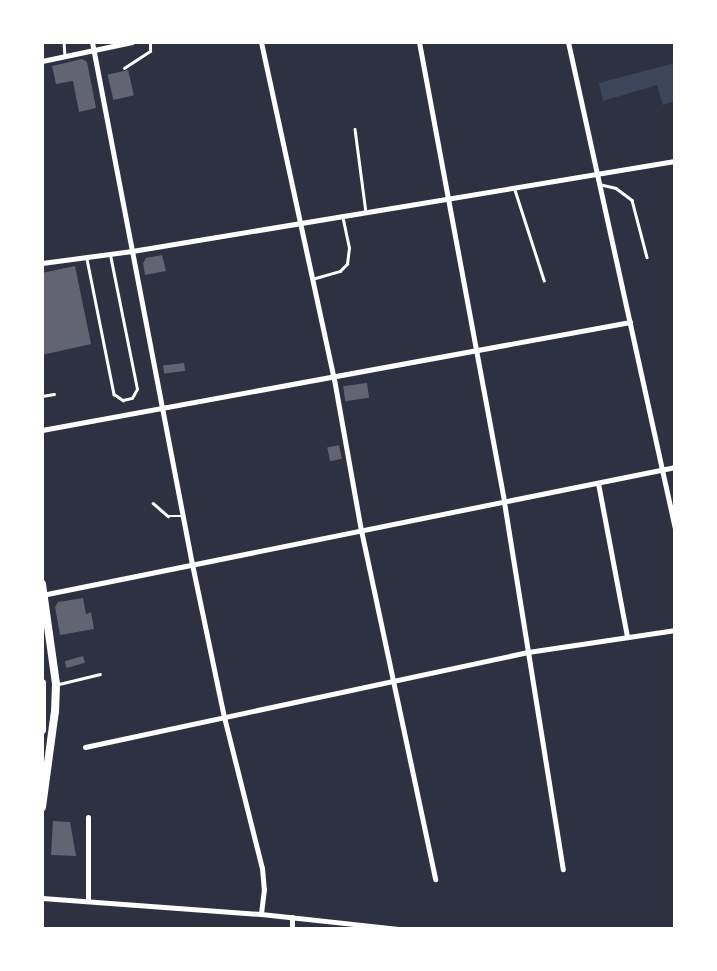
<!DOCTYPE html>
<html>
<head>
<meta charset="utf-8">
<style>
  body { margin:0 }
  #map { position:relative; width:717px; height:971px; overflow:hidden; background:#2d3142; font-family:"PT Sans Narrow",sans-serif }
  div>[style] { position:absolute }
  .green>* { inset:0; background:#3c4559 }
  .building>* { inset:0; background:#626471; transform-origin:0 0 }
  .service>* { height:2.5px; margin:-1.25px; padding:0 1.25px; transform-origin:1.25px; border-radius:1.25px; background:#fff }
  .minor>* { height:5px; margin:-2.5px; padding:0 2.5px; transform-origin:2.5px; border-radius:2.5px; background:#fff }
  .secondary>* { height:8px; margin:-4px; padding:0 4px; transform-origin:4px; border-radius:4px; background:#fff }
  span { translate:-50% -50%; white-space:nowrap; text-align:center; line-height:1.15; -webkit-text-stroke:7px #fff; paint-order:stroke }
  .frame { position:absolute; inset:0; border:44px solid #fff; pointer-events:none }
</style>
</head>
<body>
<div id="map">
  <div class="green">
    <div style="clip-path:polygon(675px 63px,675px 101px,663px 105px,657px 85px,603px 101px,599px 83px)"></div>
  </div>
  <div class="building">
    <div style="clip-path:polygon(82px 59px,87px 62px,96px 108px,79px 112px,73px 81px,56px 84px,52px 66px)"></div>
    <div style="left:128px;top:70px;width:26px;height:21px;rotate:77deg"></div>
    <div style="clip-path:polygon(162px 255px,166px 271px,145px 275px,143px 263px,146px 258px)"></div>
    <div style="clip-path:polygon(75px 266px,91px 344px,42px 355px,42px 273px)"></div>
    <div style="left:184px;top:363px;width:8px;height:21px;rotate:83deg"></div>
    <div style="left:367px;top:383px;width:15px;height:24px;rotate:82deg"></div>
    <div style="left:339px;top:445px;width:14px;height:12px;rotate:78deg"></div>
    <div style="clip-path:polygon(83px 598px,86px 614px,91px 612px,94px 629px,60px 635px,55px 607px,58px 602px)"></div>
    <div style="left:83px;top:656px;width:7px;height:19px;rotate:74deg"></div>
    <div style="clip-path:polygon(53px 821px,70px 822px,76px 856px,51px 855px)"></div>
  </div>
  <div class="service">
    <div style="left:64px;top:42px;width:14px;rotate:86deg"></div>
    <div style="left:124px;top:68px;width:31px;rotate:-33deg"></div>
    <div style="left:150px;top:51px;width:9px;rotate:-90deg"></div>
    <div style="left:355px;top:129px;width:84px;rotate:82.5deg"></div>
    <div style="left:599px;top:184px;width:17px;rotate:13deg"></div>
    <div style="left:616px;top:188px;width:20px;rotate:37deg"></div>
    <div style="left:632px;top:200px;width:59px;rotate:75.3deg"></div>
    <div style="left:515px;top:190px;width:95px;rotate:72.1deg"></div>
    <div style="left:87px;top:259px;width:138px;rotate:78.7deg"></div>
    <div style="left:114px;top:394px;width:11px;rotate:34deg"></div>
    <div style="left:123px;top:400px;width:9px;rotate:-13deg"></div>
    <div style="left:132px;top:398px;width:10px;rotate:-61deg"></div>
    <div style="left:137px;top:389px;width:137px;rotate:-101.4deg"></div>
    <div style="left:312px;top:279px;width:29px;rotate:-16deg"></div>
    <div style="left:340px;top:271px;width:10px;rotate:-45deg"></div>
    <div style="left:347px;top:264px;width:16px;rotate:-83deg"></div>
    <div style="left:349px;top:248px;width:33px;rotate:-102deg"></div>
    <div style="left:42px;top:396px;width:12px;rotate:-9deg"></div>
    <div style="left:153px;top:503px;width:20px;rotate:41deg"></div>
    <div style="left:168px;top:516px;width:15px"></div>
    <div style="left:59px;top:684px;width:42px;rotate:-13.7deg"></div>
  </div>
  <div class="minor">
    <div style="left:92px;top:42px;width:531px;rotate:79.16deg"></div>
    <div style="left:192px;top:564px;width:156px;rotate:78.2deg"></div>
    <div style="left:224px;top:717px;width:156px;rotate:75.9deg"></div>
    <div style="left:262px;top:868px;width:21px;rotate:85deg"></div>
    <div style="left:264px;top:889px;width:25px;rotate:97deg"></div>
    <div style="left:261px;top:42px;width:345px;rotate:77.8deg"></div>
    <div style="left:334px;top:379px;width:153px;rotate:79.9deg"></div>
    <div style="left:361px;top:530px;width:357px;rotate:78deg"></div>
    <div style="left:419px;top:42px;width:468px;rotate:79.5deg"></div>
    <div style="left:504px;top:502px;width:372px;rotate:80.9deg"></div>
    <div style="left:568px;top:42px;width:497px;rotate:77.6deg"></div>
    <div style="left:42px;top:61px;width:92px;rotate:-11.9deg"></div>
    <div style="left:42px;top:263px;width:91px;rotate:-7.6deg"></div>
    <div style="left:132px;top:251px;width:550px;rotate:-9.41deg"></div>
    <div style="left:42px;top:430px;width:598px;rotate:-10.41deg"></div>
    <div style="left:598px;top:483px;width:157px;rotate:79.3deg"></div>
    <div style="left:42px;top:595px;width:646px;rotate:-11.43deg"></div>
    <div style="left:85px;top:747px;width:453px;rotate:-12.1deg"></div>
    <div style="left:528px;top:652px;width:149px;rotate:-8.5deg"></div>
    <div style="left:88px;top:817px;width:84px;rotate:90deg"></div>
    <div style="left:42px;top:898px;width:220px;rotate:4.2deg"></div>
    <div style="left:261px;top:914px;width:140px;rotate:6.2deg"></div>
    <div style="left:292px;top:917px;width:12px;rotate:90deg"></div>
  </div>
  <div class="secondary">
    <div style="left:42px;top:584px;width:101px;rotate:82deg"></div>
    <div style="left:56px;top:684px;width:27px;rotate:92deg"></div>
    <div style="left:55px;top:711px;width:97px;rotate:97.7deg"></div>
    <div style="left:42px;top:683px;width:47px;rotate:90deg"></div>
  </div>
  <div class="frame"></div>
</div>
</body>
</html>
